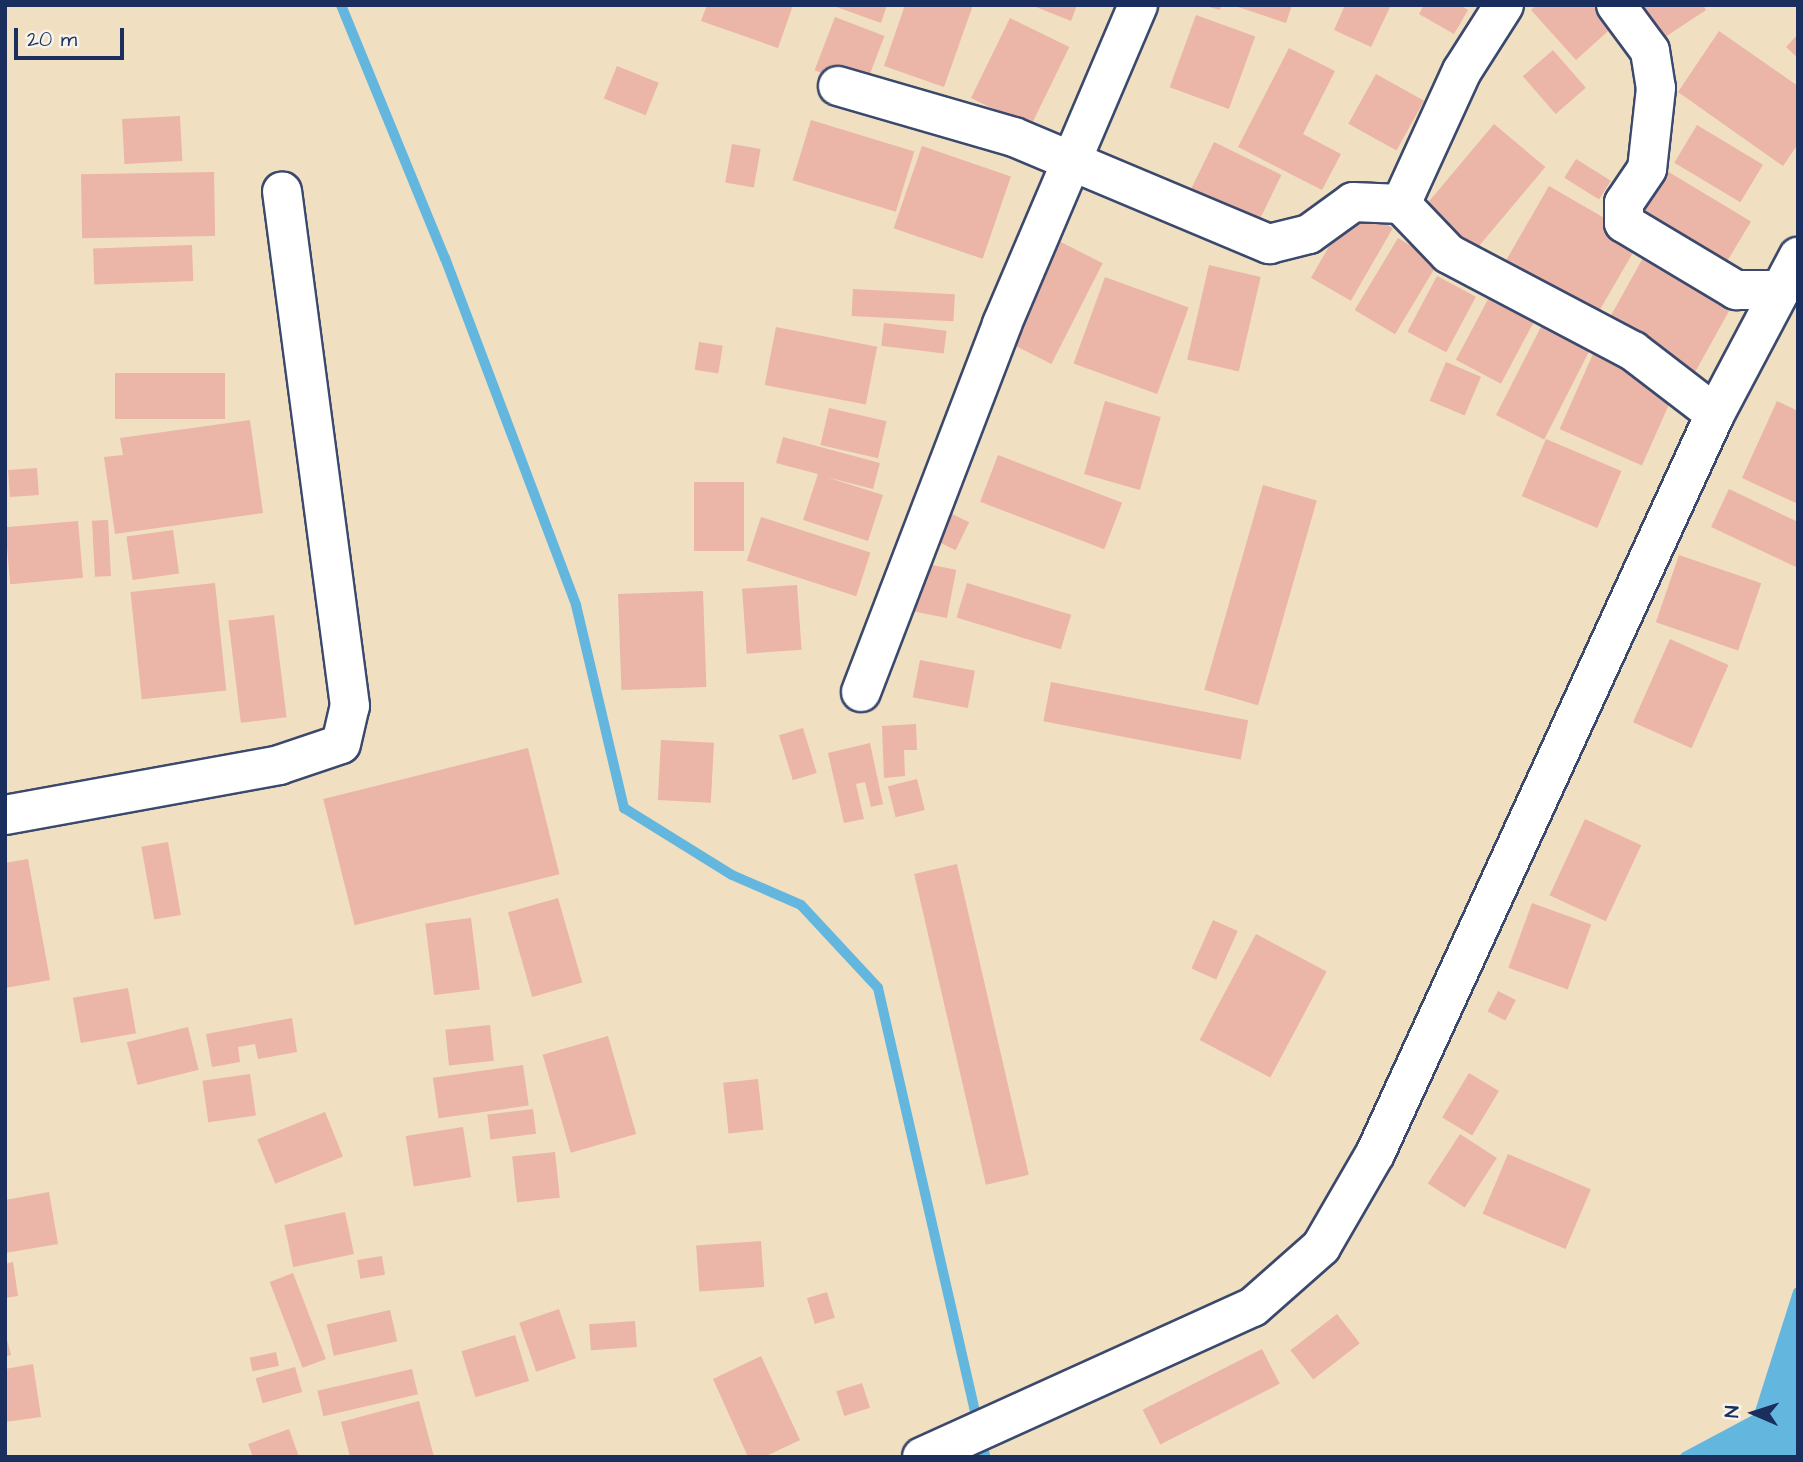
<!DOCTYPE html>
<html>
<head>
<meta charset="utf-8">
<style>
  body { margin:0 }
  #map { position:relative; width:1803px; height:1462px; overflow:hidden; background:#f1dfc1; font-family:"Architects Daughter",sans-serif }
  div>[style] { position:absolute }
  .water>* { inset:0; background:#63b7df }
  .stream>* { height:10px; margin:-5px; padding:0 5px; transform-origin:5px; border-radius:5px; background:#63b7df }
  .building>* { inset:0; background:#ebb5a8; transform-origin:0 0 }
  .roads { filter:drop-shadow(2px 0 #3b496d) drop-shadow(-2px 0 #3b496d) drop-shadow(0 2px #3b496d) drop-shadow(0 -2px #3b496d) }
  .street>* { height:38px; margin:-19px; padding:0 19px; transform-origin:19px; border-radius:19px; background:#fff }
  .secondary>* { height:38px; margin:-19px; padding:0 19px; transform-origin:19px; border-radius:19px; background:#fff }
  span { translate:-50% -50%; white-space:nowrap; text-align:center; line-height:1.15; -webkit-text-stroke:6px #f7f3e8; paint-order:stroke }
  .frame { position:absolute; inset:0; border:7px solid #1b2f5e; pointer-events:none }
  .north { position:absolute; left:1719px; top:1378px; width:70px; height:70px; -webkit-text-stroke:5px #f7f3e8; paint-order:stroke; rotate:273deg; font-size:19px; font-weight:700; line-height:28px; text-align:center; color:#1b2f5e }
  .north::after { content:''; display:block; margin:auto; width:24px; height:32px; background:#1b2f5e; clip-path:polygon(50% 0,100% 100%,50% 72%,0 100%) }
  .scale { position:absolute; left:14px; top:28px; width:110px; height:32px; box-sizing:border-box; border:4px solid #1b2f5e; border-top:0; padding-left:9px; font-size:21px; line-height:24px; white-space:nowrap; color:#1b2f5e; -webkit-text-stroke:5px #f7f3e8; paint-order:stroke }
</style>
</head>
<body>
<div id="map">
  <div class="water">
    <div style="clip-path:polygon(1798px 1292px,1798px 1457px,1685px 1457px,1758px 1418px)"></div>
  </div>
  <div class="stream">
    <div style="left:341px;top:5px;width:274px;rotate:67.7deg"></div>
    <div style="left:445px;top:258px;width:371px;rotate:69.3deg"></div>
    <div style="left:576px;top:605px;width:209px;rotate:76.7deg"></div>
    <div style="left:624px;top:808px;width:127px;rotate:31.8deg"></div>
    <div style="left:732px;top:875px;width:75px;rotate:23.5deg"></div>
    <div style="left:801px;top:905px;width:113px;rotate:47.1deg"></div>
    <div style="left:878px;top:988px;width:481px;rotate:77.1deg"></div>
    <div style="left:1685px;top:1457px;width:83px;rotate:-28.1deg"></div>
    <div style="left:1758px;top:1418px;width:132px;rotate:-72.4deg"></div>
  </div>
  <div class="building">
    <div style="clip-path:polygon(707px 5px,793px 5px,778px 48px,701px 21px)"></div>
    <div style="clip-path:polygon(831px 5px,887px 5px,881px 23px)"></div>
    <div style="clip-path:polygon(905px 5px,973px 5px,944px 87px,884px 66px)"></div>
    <div style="clip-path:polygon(1031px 5px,1077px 5px,1071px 21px)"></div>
    <div style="clip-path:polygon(1202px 5px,1221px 5px,1220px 10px)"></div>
    <div style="clip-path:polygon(1232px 5px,1292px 5px,1286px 23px)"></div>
    <div style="clip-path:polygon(1345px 5px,1391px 5px,1371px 47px,1334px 30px)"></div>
    <div style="clip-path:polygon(1424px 5px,1460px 5px,1468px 10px,1454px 34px,1419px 14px)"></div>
    <div style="clip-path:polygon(1537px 5px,1601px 5px,1617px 23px,1576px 60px,1531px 10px)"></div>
    <div style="clip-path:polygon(1631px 5px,1703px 5px,1706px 10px,1656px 43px)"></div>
    <div style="left:1196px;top:15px;width:63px;height:77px;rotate:20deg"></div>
    <div style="left:835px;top:17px;width:53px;height:57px;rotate:21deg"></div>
    <div style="left:1010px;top:18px;width:66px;height:89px;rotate:26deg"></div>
    <div style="clip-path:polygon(1719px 31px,1798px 86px,1798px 144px,1783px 166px,1678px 92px)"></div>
    <div style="clip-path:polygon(1798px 34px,1798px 58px,1786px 47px)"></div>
    <div style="clip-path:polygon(1289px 48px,1335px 71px,1303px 134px,1341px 154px,1322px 190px,1238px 147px)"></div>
    <div style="left:1553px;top:50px;width:50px;height:40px;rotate:49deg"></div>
    <div style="left:617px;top:66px;width:45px;height:35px;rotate:22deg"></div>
    <div style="left:1376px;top:74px;width:55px;height:57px;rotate:29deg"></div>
    <div style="left:180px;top:116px;width:45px;height:58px;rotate:87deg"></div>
    <div style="left:811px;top:120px;width:108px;height:63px;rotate:17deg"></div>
    <div style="left:1494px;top:124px;width:67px;height:112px;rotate:40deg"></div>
    <div style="left:1697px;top:125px;width:77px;height:44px;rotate:31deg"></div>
    <div style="left:1214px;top:142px;width:75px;height:55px;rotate:26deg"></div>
    <div style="left:732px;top:144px;width:29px;height:39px;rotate:10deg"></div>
    <div style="left:922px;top:146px;width:94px;height:87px;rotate:19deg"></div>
    <div style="left:1576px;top:159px;width:41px;height:22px;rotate:32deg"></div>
    <div style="left:1667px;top:171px;width:98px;height:59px;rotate:31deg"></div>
    <div style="left:214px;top:172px;width:64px;height:133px;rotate:89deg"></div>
    <div style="left:1549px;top:186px;width:106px;height:98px;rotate:30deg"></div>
    <div style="left:1353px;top:205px;width:46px;height:84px;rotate:30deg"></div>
    <div style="left:1051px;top:237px;width:58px;height:113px;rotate:27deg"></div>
    <div style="left:1398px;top:238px;width:47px;height:84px;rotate:31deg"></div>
    <div style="left:192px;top:245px;width:36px;height:99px;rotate:88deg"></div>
    <div style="left:1649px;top:247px;width:101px;height:93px;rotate:29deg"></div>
    <div style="left:1209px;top:265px;width:53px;height:97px;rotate:13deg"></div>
    <div style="left:1437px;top:276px;width:44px;height:63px;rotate:28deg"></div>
    <div style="left:1105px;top:277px;width:89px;height:92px;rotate:20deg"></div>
    <div style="left:853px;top:289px;width:102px;height:27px;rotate:3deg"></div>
    <div style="left:1493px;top:290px;width:51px;height:79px;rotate:28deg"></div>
    <div style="left:1546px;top:317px;width:54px;height:110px;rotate:27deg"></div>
    <div style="left:884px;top:323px;width:63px;height:23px;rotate:7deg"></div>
    <div style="left:776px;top:327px;width:103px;height:59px;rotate:11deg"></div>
    <div style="left:699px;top:342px;width:24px;height:28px;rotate:9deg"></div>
    <div style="left:1593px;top:354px;width:90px;height:82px;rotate:24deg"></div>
    <div style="left:1446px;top:362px;width:38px;height:42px;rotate:23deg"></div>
    <div style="left:225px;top:373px;width:46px;height:110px;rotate:90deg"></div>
    <div style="left:1105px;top:401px;width:58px;height:76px;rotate:16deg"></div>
    <div style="clip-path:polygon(1777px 401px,1798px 411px,1798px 504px,1742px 478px)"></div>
    <div style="left:829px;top:408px;width:59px;height:38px;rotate:13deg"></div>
    <div style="clip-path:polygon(250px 420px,263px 513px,115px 534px,104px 457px,123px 455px,120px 438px)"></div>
    <div style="clip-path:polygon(783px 437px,880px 463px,873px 489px,826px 477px,883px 495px,868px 541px,803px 520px,818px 474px,776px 463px)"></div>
    <div style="left:1546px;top:439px;width:82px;height:62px;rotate:23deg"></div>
    <div style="left:998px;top:455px;width:133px;height:50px;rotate:21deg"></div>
    <div style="left:37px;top:468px;width:27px;height:29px;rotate:86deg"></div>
    <div style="left:694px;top:482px;width:50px;height:69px"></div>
    <div style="left:1263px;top:485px;width:56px;height:213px;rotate:16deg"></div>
    <div style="clip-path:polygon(1729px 489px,1798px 522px,1798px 568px,1711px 527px)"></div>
    <div style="left:944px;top:510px;width:28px;height:31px;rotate:26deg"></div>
    <div style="left:761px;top:517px;width:115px;height:46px;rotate:18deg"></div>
    <div style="left:108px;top:520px;width:56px;height:16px;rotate:87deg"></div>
    <div style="left:78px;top:521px;width:57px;height:73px;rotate:85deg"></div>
    <div style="left:173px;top:530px;width:44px;height:47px;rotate:82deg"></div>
    <div style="left:1679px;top:555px;width:87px;height:71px;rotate:19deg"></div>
    <div style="left:916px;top:562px;width:41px;height:49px;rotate:11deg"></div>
    <div style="left:215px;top:583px;width:108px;height:85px;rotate:84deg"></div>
    <div style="left:967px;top:583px;width:109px;height:36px;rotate:17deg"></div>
    <div style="left:797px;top:585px;width:65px;height:55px;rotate:86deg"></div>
    <div style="left:703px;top:591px;width:96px;height:85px;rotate:88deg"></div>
    <div style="left:274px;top:615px;width:103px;height:46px;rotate:83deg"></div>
    <div style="left:1670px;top:639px;width:64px;height:91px;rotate:24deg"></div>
    <div style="left:920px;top:660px;width:56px;height:38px;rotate:11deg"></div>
    <div style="left:1051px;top:682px;width:201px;height:40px;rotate:11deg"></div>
    <div style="clip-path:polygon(916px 724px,917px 750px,904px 750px,905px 776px,884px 778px,882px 726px)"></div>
    <div style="left:803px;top:728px;width:47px;height:25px;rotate:73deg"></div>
    <div style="left:661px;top:740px;width:53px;height:60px;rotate:3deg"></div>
    <div style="clip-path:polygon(870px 743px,883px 804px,871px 807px,865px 782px,856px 784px,864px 819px,844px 823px,828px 753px)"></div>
    <div style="left:528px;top:748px;width:130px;height:211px;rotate:76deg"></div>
    <div style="left:917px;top:779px;width:32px;height:30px;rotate:76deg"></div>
    <div style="left:1585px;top:819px;width:62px;height:84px;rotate:25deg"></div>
    <div style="left:168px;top:842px;width:74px;height:27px;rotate:80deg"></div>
    <div style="clip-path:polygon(28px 859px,50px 980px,5px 988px,5px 863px)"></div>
    <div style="left:957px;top:864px;width:319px;height:44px;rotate:77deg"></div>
    <div style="left:558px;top:898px;width:88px;height:52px;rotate:74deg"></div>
    <div style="left:1532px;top:903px;width:63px;height:69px;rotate:20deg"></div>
    <div style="left:471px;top:918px;width:72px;height:46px;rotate:83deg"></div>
    <div style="left:1213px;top:920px;width:27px;height:53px;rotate:24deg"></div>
    <div style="left:1256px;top:934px;width:80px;height:120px;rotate:28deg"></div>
    <div style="left:128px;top:988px;width:46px;height:56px;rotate:80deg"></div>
    <div style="left:1498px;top:991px;width:20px;height:23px;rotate:27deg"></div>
    <div style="clip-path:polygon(292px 1018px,297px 1052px,258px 1059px,255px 1044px,238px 1047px,240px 1062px,212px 1067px,206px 1034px)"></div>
    <div style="left:490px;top:1025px;width:36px;height:45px;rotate:84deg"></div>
    <div style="left:188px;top:1027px;width:44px;height:63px;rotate:76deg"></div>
    <div style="left:608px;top:1036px;width:102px;height:68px;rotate:74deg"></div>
    <div style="left:523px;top:1065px;width:41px;height:91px;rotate:82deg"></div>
    <div style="left:1469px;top:1073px;width:35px;height:52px;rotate:31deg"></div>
    <div style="left:250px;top:1074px;width:42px;height:48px;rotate:82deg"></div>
    <div style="left:758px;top:1079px;width:51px;height:35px;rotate:84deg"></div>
    <div style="left:533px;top:1109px;width:25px;height:46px;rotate:83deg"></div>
    <div style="left:325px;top:1112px;width:48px;height:73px;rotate:68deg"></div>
    <div style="left:463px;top:1127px;width:51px;height:58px;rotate:81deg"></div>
    <div style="left:1460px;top:1134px;width:44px;height:59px;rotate:33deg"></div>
    <div style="left:555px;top:1152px;width:46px;height:43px;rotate:84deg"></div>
    <div style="left:1508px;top:1154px;width:90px;height:65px;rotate:23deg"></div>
    <div style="clip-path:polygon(49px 1192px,58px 1244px,5px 1253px,5px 1200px)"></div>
    <div style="left:345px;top:1212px;width:43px;height:62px;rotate:78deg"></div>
    <div style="left:761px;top:1241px;width:46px;height:65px;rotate:86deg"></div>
    <div style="left:382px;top:1256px;width:19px;height:25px;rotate:81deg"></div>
    <div style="clip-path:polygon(13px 1262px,18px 1296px,5px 1298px,5px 1264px)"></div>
    <div style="left:293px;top:1273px;width:92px;height:25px;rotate:69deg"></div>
    <div style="left:827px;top:1292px;width:27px;height:21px;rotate:73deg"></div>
    <div style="left:559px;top:1309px;width:52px;height:42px;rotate:71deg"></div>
    <div style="left:390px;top:1310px;width:32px;height:65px;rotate:77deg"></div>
    <div style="left:1337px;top:1314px;width:37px;height:59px;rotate:52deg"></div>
    <div style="left:635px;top:1321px;width:26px;height:46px;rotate:86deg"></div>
    <div style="left:515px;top:1335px;width:48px;height:56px;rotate:73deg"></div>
    <div style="clip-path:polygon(6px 1336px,11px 1355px,5px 1357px,5px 1337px)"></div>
    <div style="left:1262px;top:1349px;width:39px;height:134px;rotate:63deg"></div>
    <div style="left:276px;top:1352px;width:14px;height:27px;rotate:78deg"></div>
    <div style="clip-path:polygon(761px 1356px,800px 1440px,764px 1457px,748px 1457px,713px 1379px)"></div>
    <div style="clip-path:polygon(33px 1364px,41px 1417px,5px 1422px,5px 1369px)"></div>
    <div style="left:295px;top:1367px;width:26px;height:41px;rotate:74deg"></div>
    <div style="left:412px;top:1369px;width:26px;height:97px;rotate:77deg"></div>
    <div style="left:862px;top:1383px;width:26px;height:27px;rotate:72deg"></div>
    <div style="clip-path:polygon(419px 1401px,434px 1457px,350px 1457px,341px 1422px)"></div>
    <div style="clip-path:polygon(289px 1429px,299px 1457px,253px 1457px,248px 1444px)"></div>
  </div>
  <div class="roads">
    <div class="street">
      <div style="left:1616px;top:5px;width:57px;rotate:53.5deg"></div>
      <div style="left:1650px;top:51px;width:37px;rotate:81deg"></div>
      <div style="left:1656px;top:88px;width:81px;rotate:96.3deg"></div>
      <div style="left:1647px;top:169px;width:41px;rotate:124.1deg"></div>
      <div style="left:1624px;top:203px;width:20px;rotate:90deg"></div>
      <div style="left:1624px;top:223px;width:131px;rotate:30.9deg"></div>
      <div style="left:1736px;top:290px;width:45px"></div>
      <div style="left:838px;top:86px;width:183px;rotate:16.2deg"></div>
      <div style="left:1014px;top:137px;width:277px;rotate:22.8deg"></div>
      <div style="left:1269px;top:244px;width:41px;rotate:-14deg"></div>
      <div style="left:1309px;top:234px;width:54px;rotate:-36deg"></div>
      <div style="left:1353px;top:202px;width:48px;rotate:2.4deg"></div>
      <div style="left:1401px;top:204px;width:69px;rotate:46.2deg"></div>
      <div style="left:1449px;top:254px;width:208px;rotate:27.8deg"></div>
      <div style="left:1633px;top:351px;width:103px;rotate:37.5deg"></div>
      <div style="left:1401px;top:204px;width:146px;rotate:-65.4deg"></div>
      <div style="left:1462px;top:71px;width:78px;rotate:-57.5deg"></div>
      <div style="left:861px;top:692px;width:394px;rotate:-69deg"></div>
      <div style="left:1002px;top:324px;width:347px;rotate:-66.9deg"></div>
      <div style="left:5px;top:815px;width:279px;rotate:-10.3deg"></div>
      <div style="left:279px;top:765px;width:65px;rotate:-18.7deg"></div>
      <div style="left:341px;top:744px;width:39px;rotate:-77deg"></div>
      <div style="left:350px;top:706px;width:519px;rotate:-97.52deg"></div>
    </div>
    <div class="secondary">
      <div style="left:922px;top:1457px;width:363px;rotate:-24.4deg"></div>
      <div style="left:1253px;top:1307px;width:91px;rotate:-41.4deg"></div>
      <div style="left:1321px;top:1247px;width:108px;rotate:-59.9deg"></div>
      <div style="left:1375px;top:1154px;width:814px;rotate:-65.32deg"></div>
      <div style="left:1715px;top:414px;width:178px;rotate:-62.1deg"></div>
    </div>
  </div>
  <div class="frame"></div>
  <div class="north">N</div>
  <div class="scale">20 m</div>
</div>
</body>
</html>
